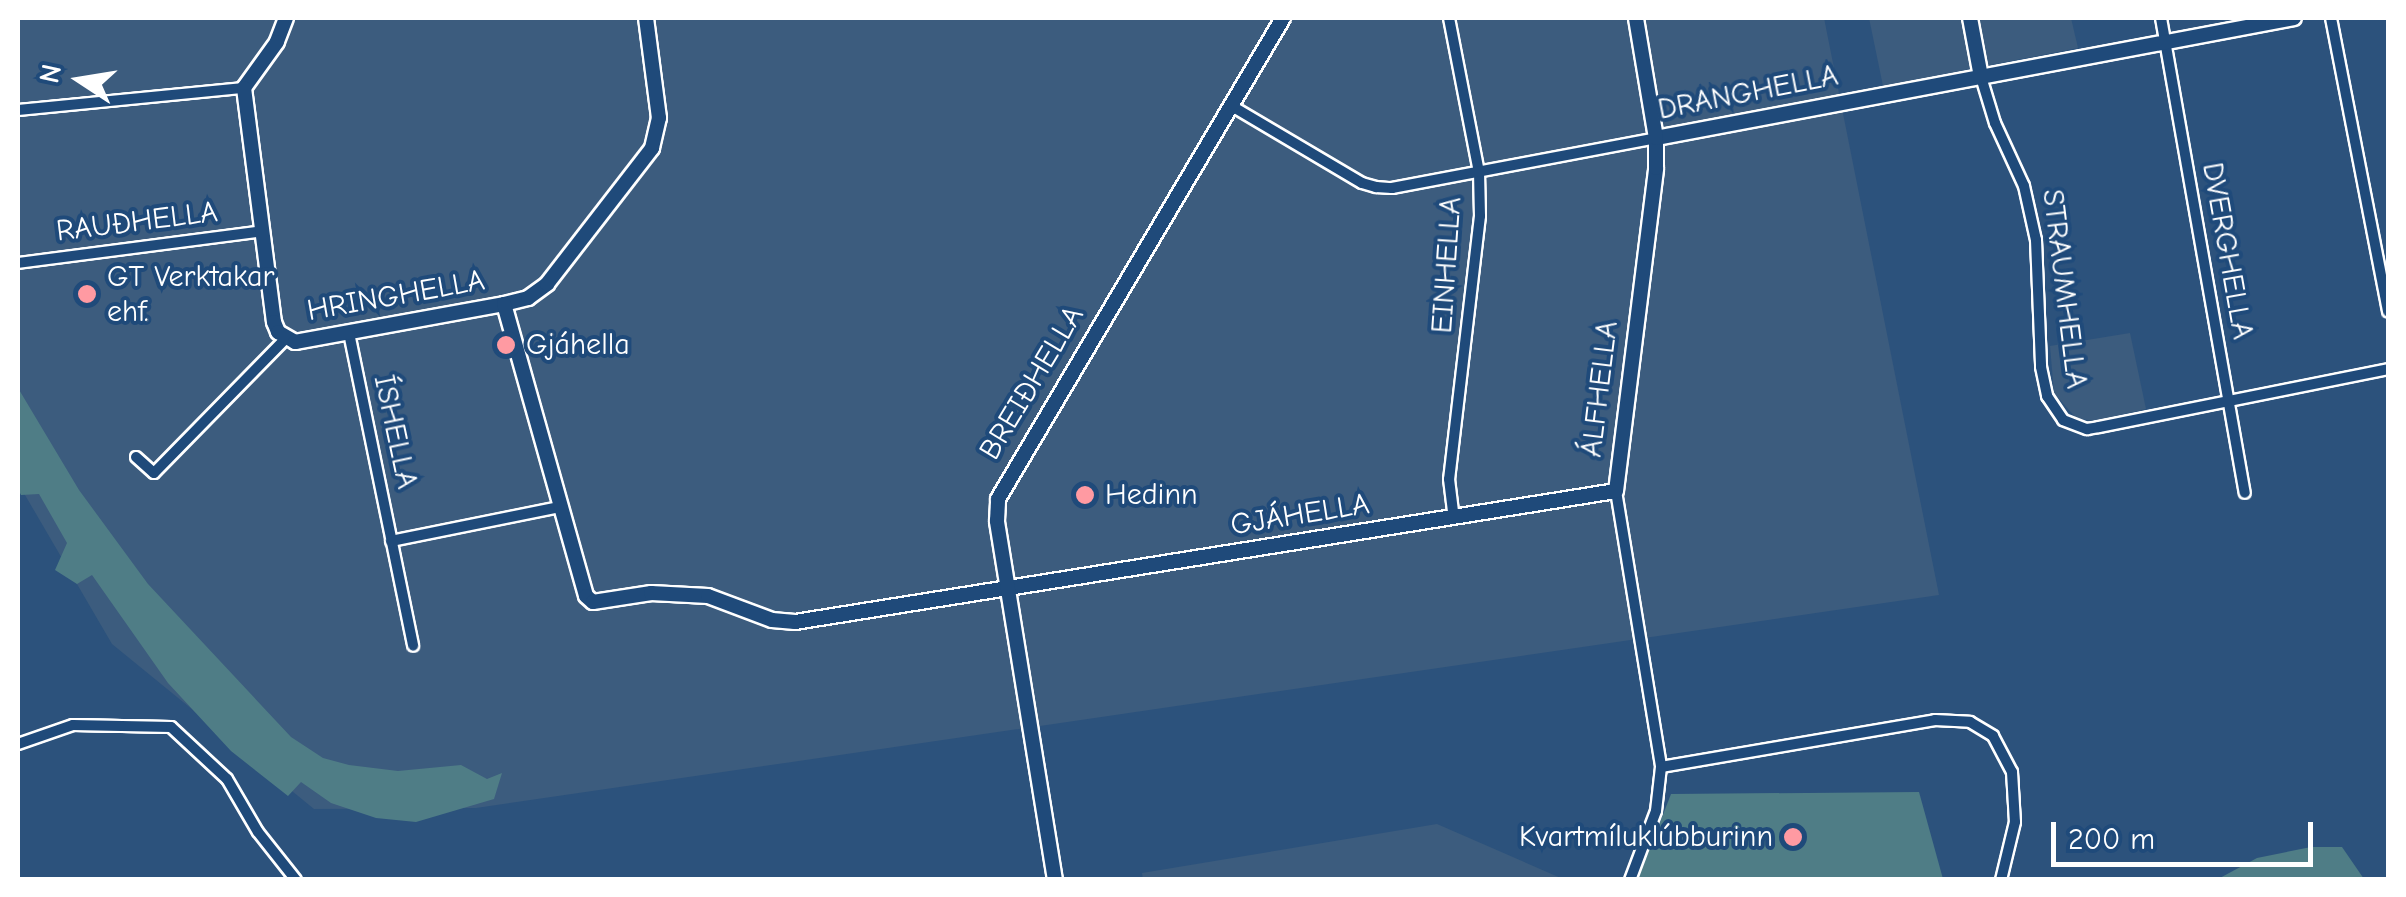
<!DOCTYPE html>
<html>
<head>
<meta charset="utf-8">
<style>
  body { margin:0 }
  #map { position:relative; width:2406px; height:897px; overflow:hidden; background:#2c527c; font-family:"Comic Neue",sans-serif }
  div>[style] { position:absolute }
  .built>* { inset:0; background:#3c5c7e }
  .green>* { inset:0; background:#4f7d86 }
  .roads { filter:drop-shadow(2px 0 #fff) drop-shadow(-2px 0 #fff) drop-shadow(0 2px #fff) drop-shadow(0 -2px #fff) }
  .street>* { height:10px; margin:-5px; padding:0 5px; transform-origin:5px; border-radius:5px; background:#1f4a7a }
  .secondary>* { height:14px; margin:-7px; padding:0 7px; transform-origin:7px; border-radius:7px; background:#1f4a7a }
  .dots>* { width:28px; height:28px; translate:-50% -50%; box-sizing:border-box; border:5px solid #1f4a7a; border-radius:50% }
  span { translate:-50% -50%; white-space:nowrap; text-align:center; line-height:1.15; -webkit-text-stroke:8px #1f4a7a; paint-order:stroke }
  .street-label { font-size:30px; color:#fff }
  .poi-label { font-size:30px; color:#fff }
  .left { translate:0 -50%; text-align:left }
  .right { translate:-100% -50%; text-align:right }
  .frame { position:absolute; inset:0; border:20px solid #fff; pointer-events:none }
  .north { position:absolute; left:30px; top:30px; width:100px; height:100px; -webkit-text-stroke:8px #1f4a7a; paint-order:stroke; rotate:282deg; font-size:28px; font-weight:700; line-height:40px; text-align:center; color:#fff }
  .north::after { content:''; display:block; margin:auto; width:35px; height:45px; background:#fff; clip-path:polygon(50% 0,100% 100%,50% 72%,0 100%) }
  .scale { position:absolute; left:2051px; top:822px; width:262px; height:45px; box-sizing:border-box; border:5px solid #fff; border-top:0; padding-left:12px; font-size:30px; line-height:35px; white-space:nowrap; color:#fff; -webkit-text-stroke:8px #1f4a7a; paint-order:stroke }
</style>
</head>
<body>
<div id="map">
  <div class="built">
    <div style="clip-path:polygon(18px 18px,1824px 18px,1939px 595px,476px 808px,314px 809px,112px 644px,18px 483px)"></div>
    <div style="clip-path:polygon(1869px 18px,2071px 18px,2078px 48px,1883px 86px)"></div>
    <div style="clip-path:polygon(2130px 333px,2146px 409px,2093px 421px,2076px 418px,2054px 393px,2050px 346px)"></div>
    <div style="clip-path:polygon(1437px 824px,1563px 879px,1143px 880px,1142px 873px)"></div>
  </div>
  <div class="green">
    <div style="clip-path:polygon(18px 388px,79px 490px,148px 584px,291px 737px,323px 758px,349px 765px,398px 771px,461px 765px,487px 779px,502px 773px,494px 799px,416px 822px,376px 818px,331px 803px,301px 782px,288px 796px,231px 751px,168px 683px,92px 575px,77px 584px,55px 570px,67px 543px,39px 494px,21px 495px,18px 489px)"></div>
    <div style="clip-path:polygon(1919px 792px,1943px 879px,1638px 879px,1671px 794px)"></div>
    <div style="clip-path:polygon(2311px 847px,2342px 847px,2364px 879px,2218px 879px,2257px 858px)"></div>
  </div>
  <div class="roads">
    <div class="street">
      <div style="left:1449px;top:18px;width:157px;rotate:79deg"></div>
      <div style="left:1479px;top:172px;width:44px;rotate:88.7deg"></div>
      <div style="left:1480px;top:216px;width:265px;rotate:96.7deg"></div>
      <div style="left:1449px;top:479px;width:39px;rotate:83deg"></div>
      <div style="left:2161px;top:18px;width:482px;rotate:80deg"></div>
      <div style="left:2331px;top:18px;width:299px;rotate:79deg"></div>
      <div style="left:1981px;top:77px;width:48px;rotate:73.1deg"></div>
      <div style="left:1995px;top:123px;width:69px;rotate:65.3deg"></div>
      <div style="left:2024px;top:186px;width:55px;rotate:77.5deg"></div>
      <div style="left:2036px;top:240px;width:127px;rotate:87.7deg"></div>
      <div style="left:2041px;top:367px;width:30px;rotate:78deg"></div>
      <div style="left:2047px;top:396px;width:29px;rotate:56deg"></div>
      <div style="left:2063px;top:420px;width:26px;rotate:21deg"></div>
      <div style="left:2087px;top:429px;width:12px;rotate:-9deg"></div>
      <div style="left:2099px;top:427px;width:295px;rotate:-11.3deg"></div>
      <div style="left:1230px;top:105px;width:153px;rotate:30.6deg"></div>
      <div style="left:1362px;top:183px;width:15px;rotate:16deg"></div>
      <div style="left:1376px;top:187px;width:16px;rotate:4deg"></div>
      <div style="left:1392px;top:188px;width:269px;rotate:-10.7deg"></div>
      <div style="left:18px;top:110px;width:227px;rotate:-5.6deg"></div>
      <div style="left:18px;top:263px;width:247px;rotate:-7.4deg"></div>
      <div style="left:349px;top:333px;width:319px;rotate:78.4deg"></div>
      <div style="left:136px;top:457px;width:24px;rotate:42deg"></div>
      <div style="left:154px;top:473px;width:189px;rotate:-45.6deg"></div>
      <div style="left:1616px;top:491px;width:280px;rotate:80.7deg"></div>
      <div style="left:1661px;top:767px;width:44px;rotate:96.5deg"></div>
      <div style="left:1656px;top:811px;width:74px;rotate:110.6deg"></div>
      <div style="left:391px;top:541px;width:172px;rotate:-11.4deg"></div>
      <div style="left:18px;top:744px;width:58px;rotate:-19.1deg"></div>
      <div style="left:73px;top:725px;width:98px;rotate:1.2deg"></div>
      <div style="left:171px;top:727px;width:76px;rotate:42.9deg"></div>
      <div style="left:227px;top:779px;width:61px;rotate:59.7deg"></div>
      <div style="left:258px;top:832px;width:61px;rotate:51.6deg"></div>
      <div style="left:1661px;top:767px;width:278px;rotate:-9.7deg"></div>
      <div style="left:1935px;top:720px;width:35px;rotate:3deg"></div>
      <div style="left:1970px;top:722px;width:27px;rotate:31deg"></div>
      <div style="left:1993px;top:736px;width:41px;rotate:62.2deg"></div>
      <div style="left:2012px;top:772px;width:50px;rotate:86.6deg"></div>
      <div style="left:2015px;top:822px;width:60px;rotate:103.6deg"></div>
    </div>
    <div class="secondary">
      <div style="left:286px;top:18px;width:26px;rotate:111deg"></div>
      <div style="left:277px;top:42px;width:57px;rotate:125.7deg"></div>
      <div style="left:244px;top:88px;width:236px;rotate:82.7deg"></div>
      <div style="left:274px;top:322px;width:11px;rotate:68deg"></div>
      <div style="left:278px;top:332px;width:20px;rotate:30deg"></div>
      <div style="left:295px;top:342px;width:212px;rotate:-10.3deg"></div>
      <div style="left:504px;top:304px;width:25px;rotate:-14deg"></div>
      <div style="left:528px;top:298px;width:24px;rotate:-36deg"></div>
      <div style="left:547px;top:284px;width:172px;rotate:-52.3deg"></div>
      <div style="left:652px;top:148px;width:31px;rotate:-77deg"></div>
      <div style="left:659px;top:118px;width:101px;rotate:-97.4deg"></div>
      <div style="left:1970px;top:18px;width:60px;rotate:79.4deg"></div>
      <div style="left:1656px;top:138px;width:649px;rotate:-10.65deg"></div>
      <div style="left:504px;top:304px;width:303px;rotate:74.3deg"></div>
      <div style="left:586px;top:596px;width:9px;rotate:41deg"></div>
      <div style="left:593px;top:602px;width:59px;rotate:-8.8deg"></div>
      <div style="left:651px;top:593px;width:57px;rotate:3deg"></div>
      <div style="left:708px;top:596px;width:68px;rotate:20.6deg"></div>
      <div style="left:772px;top:620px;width:23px;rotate:5deg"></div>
      <div style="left:795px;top:622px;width:831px;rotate:-9.07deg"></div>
      <div style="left:1616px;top:491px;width:325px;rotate:-82.9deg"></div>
      <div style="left:1656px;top:168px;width:30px;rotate:-90deg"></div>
      <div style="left:1656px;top:138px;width:122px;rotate:-99.5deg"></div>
      <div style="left:1055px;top:880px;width:364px;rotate:-99.2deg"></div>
      <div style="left:997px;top:521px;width:22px;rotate:-87deg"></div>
      <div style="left:998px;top:499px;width:559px;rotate:-59.35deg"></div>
    </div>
  </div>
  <div class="dots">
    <div style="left:87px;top:294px;background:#ff9aa2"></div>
    <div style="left:506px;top:345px;background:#ff9aa2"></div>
    <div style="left:1085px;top:495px;background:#ff9aa2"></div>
    <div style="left:1793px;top:837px;background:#ff9aa2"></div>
  </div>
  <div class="street-label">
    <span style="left:1748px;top:93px;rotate:-11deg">DRANGHELLA</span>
    <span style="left:137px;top:222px;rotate:-7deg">RAUÐHELLA</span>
    <span style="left:2227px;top:251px;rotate:80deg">DVERGHELLA</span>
    <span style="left:1447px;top:265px;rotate:-86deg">EINHELLA</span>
    <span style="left:2064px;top:289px;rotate:83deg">STRAUMHELLA</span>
    <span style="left:396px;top:296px;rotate:-10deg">HRINGHELLA</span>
    <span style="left:1032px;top:383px;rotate:-59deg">BREIÐHELLA</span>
    <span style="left:1600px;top:389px;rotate:-83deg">ÁLFHELLA</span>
    <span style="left:395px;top:432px;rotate:78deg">ÍSHELLA</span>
    <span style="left:1300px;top:515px;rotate:-9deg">GJÁHELLA</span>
  </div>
  <div class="poi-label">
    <span class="left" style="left:107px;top:294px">GT Verktakar<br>ehf.</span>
    <span class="left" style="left:526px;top:345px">Gjáhella</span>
    <span class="left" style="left:1105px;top:495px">Hedinn</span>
    <span class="right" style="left:1773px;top:837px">Kvartmíluklúbburinn</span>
  </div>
  <div class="frame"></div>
  <div class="north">N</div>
  <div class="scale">200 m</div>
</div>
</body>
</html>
